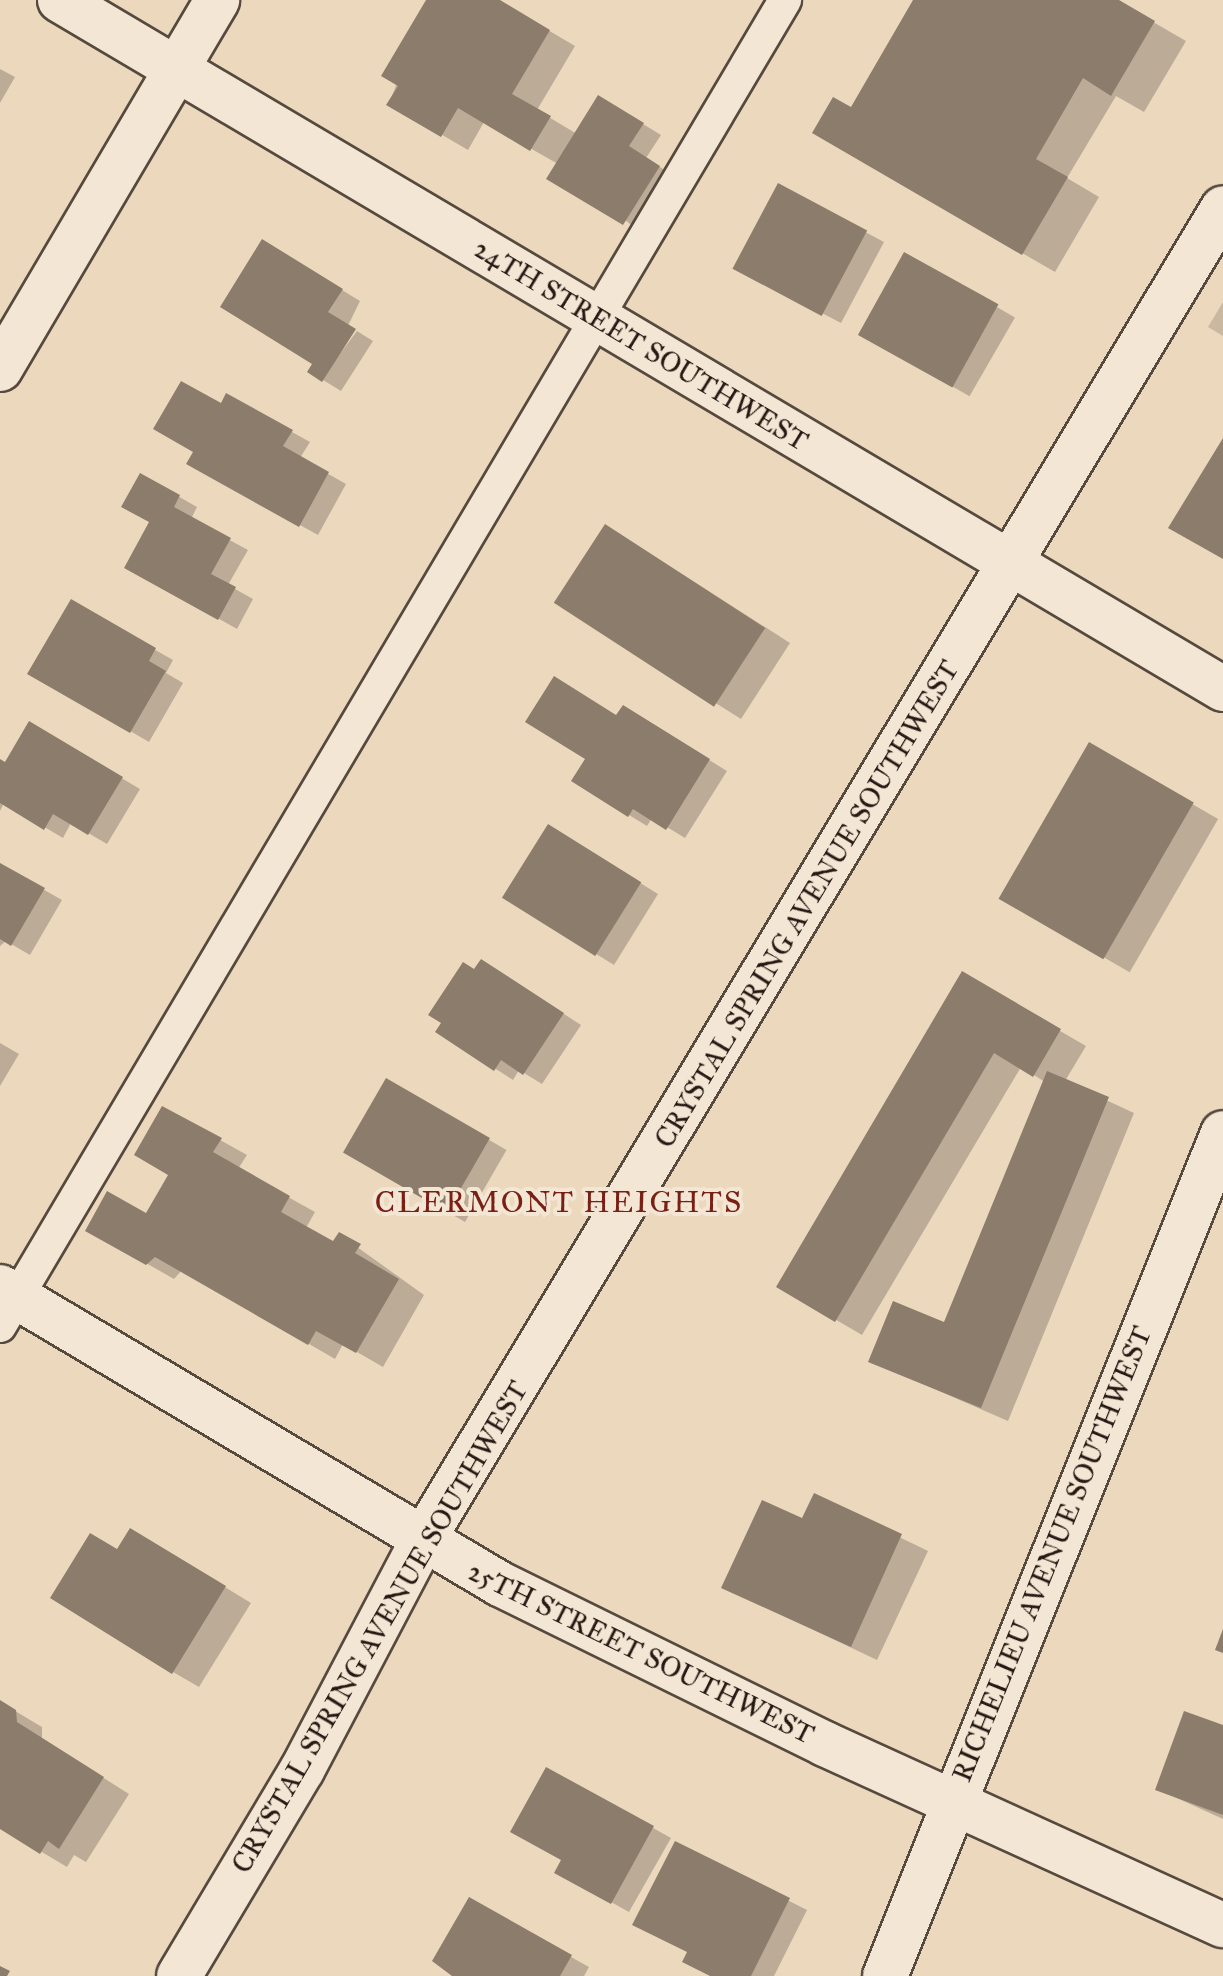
<!DOCTYPE html>
<html>
<head>
<meta charset="utf-8">
<style>
  body { margin:0 }
  #map { position:relative; width:1223px; height:1976px; overflow:hidden; background:#ecd8bd; font-family:"IM FELL Great Primer",serif }
  div>[style] { position:absolute }
  .green>* { inset:0; background:#cab8a0 }
  .shadow>* { inset:0; background:#0003; transform-origin:0 0 }
  .building>* { inset:0; background:#8c7c6b; transform-origin:0 0 }
  .roads { filter:drop-shadow(2px 0 #56493e) drop-shadow(-2px 0 #56493e) drop-shadow(0 2px #56493e) drop-shadow(0 -2px #56493e) }
  .lane>* { height:32px; margin:-16px; padding:0 16px; transform-origin:16px; border-radius:16px; background:#f3e6d4 }
  .street>* { height:44px; margin:-22px; padding:0 22px; transform-origin:22px; border-radius:22px; background:#f3e6d4 }
  span { translate:-50% -50%; white-space:nowrap; text-align:center; line-height:1.15; -webkit-text-stroke:8px #f3e6d4; paint-order:stroke }
  .street-label { font-size:28px; color:#241913 }
  .neighbourhood-label { font-size:30px; color:#7a1f14; letter-spacing:2px }
</style>
</head>
<body>
<div id="map">
  <div class="green">
    <div style="clip-path:polygon(1223px 302px,1223px 336px,1208px 327px)"></div>
  </div>
  <div class="shadow">
    <div style="clip-path:polygon(428px 0,497px 0,575px 46px,537px 110px,577px 134px,617px 108px,661px 135px,646px 158px,677px 178px,642px 234px,558px 164px,484px 122px,468px 150px,389px 104px)"></div>
    <div style="clip-path:polygon(915px 0,1115px 0,1186px 41px,1144px 112px,1116px 96px,1067px 178px,1099px 197px,1055px 272px,814px 133px,851px 110px)"></div>
    <div style="clip-path:polygon(0 69px,15px 77px,0 103px)"></div>
    <div style="clip-path:polygon(779px 186px,884px 242px,841px 323px,753px 277px)"></div>
    <div style="clip-path:polygon(280px 252px,360px 301px,324px 375px,357px 331px,373px 341px,341px 391px,310px 372px,315px 364px)"></div>
    <div style="left:905px;top:254px;width:127px;height:91px;rotate:30deg"></div>
    <div style="clip-path:polygon(227px 396px,310px 442px,300px 458px,346px 484px,318px 535px,189px 464px)"></div>
    <div style="clip-path:polygon(141px 475px,197px 507px,191px 519px,248px 550px,228px 585px,253px 599px,237px 629px,127px 567px,152px 522px)"></div>
    <div style="clip-path:polygon(632px 542px,790px 643px,741px 719px,557px 603px)"></div>
    <div style="clip-path:polygon(71px 602px,173px 660px,166px 673px,183px 683px,149px 742px,30px 673px)"></div>
    <div style="clip-path:polygon(617px 717px,641px 718px,727px 771px,685px 838px,652px 818px,647px 826px,629px 815px)"></div>
    <div style="clip-path:polygon(30px 724px,140px 789px,107px 844px,71px 823px,63px 838px,4px 803px,0 811px,0 761px,6px 764px)"></div>
    <div style="left:1090px;top:745px;width:148px;height:177px;rotate:30deg"></div>
    <div style="clip-path:polygon(566px 837px,658px 894px,614px 965px,504px 897px)"></div>
    <div style="clip-path:polygon(0 865px,62px 900px,30px 955px,6px 941px,0 946px)"></div>
    <div style="clip-path:polygon(475px 971px,499px 972px,581px 1025px,542px 1084px,519px 1070px,513px 1080px,438px 1032px)"></div>
    <div style="clip-path:polygon(962px 974px,1086px 1046px,1065px 1081px,1134px 1113px,1008px 1421px,870px 1361px,945px 1325px,1045px 1082px,1021px 1067px,862px 1335px,778px 1286px)"></div>
    <div style="clip-path:polygon(0 1043px,19px 1054px,0 1086px)"></div>
    <div style="left:387px;top:1081px;width:138px;height:83px;rotate:30deg"></div>
    <div style="clip-path:polygon(163px 1108px,247px 1155px,238px 1169px,315px 1212px,306px 1228px,334px 1243px,339px 1234px,424px 1295px,383px 1367px,343px 1344px,335px 1359px,182px 1270px,174px 1279px,88px 1230px,147px 1216px,171px 1174px)"></div>
    <div style="clip-path:polygon(815px 1496px,928px 1551px,877px 1660px,723px 1587px,803px 1520px)"></div>
    <div style="clip-path:polygon(156px 1545px,251px 1603px,199px 1687px,173px 1672px,118px 1551px)"></div>
    <div style="clip-path:polygon(0 1702px,42px 1727px,42px 1739px,129px 1794px,86px 1862px,74px 1855px,67px 1867px,0 1827px)"></div>
    <div style="clip-path:polygon(1223px 1727px,1223px 1819px,1157px 1789px)"></div>
    <div style="clip-path:polygon(653px 1828px,671px 1838px,629px 1912px,557px 1872px)"></div>
    <div style="clip-path:polygon(676px 1844px,807px 1910px,774px 1976px,711px 1976px,689px 1953px)"></div>
    <div style="clip-path:polygon(469px 1900px,589px 1967px,584px 1976px,455px 1976px)"></div>
  </div>
  <div class="building">
    <div style="clip-path:polygon(426px 0,500px 0,550px 30px,512px 94px,551px 116px,530px 151px,458px 108px,441px 137px,386px 105px,398px 86px,381px 76px)"></div>
    <div style="clip-path:polygon(913px 0,1119px 0,1155px 21px,1111px 96px,1083px 78px,1036px 159px,1068px 177px,1022px 255px,812px 133px,833px 97px,851px 107px)"></div>
    <div style="clip-path:polygon(598px 95px,644px 123px,629px 146px,660px 166px,623px 225px,546px 179px)"></div>
    <div style="left:778px;top:183px;width:101px;height:97px;rotate:28deg"></div>
    <div style="clip-path:polygon(262px 239px,343px 289px,328px 312px,356px 329px,322px 382px,307px 372px,312px 364px,220px 307px)"></div>
    <div style="left:904px;top:252px;width:108px;height:95px;rotate:29deg"></div>
    <div style="clip-path:polygon(181px 381px,221px 403px,226px 393px,293px 430px,283px 446px,329px 472px,299px 527px,186px 464px,193px 452px,153px 429px)"></div>
    <div style="clip-path:polygon(1223px 438px,1223px 559px,1168px 528px)"></div>
    <div style="clip-path:polygon(140px 473px,180px 495px,174px 507px,231px 538px,211px 574px,236px 587px,218px 620px,124px 568px,149px 522px,121px 507px)"></div>
    <div style="left:605px;top:524px;width:191px;height:94px;rotate:33deg"></div>
    <div style="clip-path:polygon(71px 599px,156px 648px,149px 661px,166px 671px,130px 733px,27px 674px)"></div>
    <div style="clip-path:polygon(554px 676px,616px 715px,623px 705px,710px 759px,666px 830px,633px 809px,628px 817px,571px 781px,585px 759px,525px 722px)"></div>
    <div style="clip-path:polygon(29px 721px,123px 777px,88px 835px,53px 814px,44px 830px,0 803px,0 759px,5px 762px)"></div>
    <div style="left:1089px;top:742px;width:121px;height:181px;rotate:30deg"></div>
    <div style="left:548px;top:824px;width:110px;height:87px;rotate:32deg"></div>
    <div style="clip-path:polygon(0 863px,45px 888px,11px 946px,0 939px)"></div>
    <div style="clip-path:polygon(481px 959px,564px 1013px,523px 1075px,501px 1060px,494px 1071px,435px 1032px,441px 1023px,428px 1015px,463px 962px,474px 969px)"></div>
    <div style="clip-path:polygon(962px 971px,1061px 1029px,1033px 1077px,994px 1053px,835px 1322px,776px 1287px)"></div>
    <div style="clip-path:polygon(1047px 1071px,1109px 1097px,981px 1408px,868px 1362px,893px 1301px,944px 1322px)"></div>
    <div style="left:386px;top:1078px;width:120px;height:86px;rotate:30deg"></div>
    <div style="clip-path:polygon(162px 1106px,222px 1138px,213px 1152px,290px 1196px,281px 1212px,333px 1241px,339px 1232px,361px 1244px,355px 1253px,399px 1279px,356px 1353px,316px 1331px,308px 1345px,155px 1257px,146px 1265px,85px 1231px,107px 1191px,146px 1213px,168px 1175px,134px 1155px)"></div>
    <div style="clip-path:polygon(814px 1493px,902px 1534px,851px 1647px,721px 1588px,762px 1500px,802px 1518px)"></div>
    <div style="clip-path:polygon(130px 1528px,226px 1586px,172px 1674px,50px 1598px,90px 1533px,117px 1549px)"></div>
    <div style="clip-path:polygon(1223px 1629px,1223px 1653px,1215px 1650px)"></div>
    <div style="clip-path:polygon(0 1700px,16px 1710px,17px 1722px,104px 1777px,59px 1849px,48px 1841px,40px 1854px,0 1829px)"></div>
    <div style="clip-path:polygon(1184px 1711px,1223px 1725px,1223px 1815px,1155px 1790px)"></div>
    <div style="clip-path:polygon(546px 1767px,654px 1826px,611px 1904px,554px 1873px,561px 1860px,510px 1832px)"></div>
    <div style="clip-path:polygon(675px 1841px,790px 1898px,751px 1976px,710px 1976px,682px 1962px,687px 1952px,632px 1925px)"></div>
    <div style="clip-path:polygon(469px 1897px,572px 1955px,560px 1976px,452px 1976px,432px 1961px)"></div>
    <div style="clip-path:polygon(0 1966px,10px 1971px,7px 1976px,0 1976px)"></div>
  </div>
  <div class="roads">
    <div class="lane">
      <div style="left:0;top:1326px;width:1541px;rotate:-59.37deg"></div>
    </div>
    <div class="street">
      <div style="left:60px;top:0;width:1352px;rotate:30.64deg"></div>
      <div style="left:0;top:369px;width:428px;rotate:-59.5deg"></div>
      <div style="left:0;top:1287px;width:582px;rotate:30.71deg"></div>
      <div style="left:500px;top:1584px;width:362px;rotate:26.2deg"></div>
      <div style="left:825px;top:1744px;width:437px;rotate:24.5deg"></div>
      <div style="left:179px;top:1976px;width:240px;rotate:-59.2deg"></div>
      <div style="left:302px;top:1770px;width:256px;rotate:-62.3deg"></div>
      <div style="left:421px;top:1543px;width:1557px;rotate:-59deg"></div>
      <div style="left:885px;top:1976px;width:908px;rotate:-68.15deg"></div>
    </div>
  </div>
  <div class="street-label">
    <span style="left:641px;top:345px;rotate:31deg">24TH STREET SOUTHWEST</span>
    <span style="left:807px;top:904px;rotate:-59deg">CRYSTAL SPRING AVENUE SOUTHWEST</span>
    <span style="left:1052px;top:1554px;rotate:-68deg">RICHELIEU AVENUE SOUTHWEST</span>
    <span style="left:380px;top:1627px;rotate:-60deg">CRYSTAL SPRING AVENUE SOUTHWEST</span>
    <span style="left:641px;top:1653px;rotate:26deg">25TH STREET SOUTHWEST</span>
  </div>
  <div class="neighbourhood-label">
    <span style="left:559px;top:1202px">CLERMONT HEIGHTS</span>
  </div>
</div>
</body>
</html>
